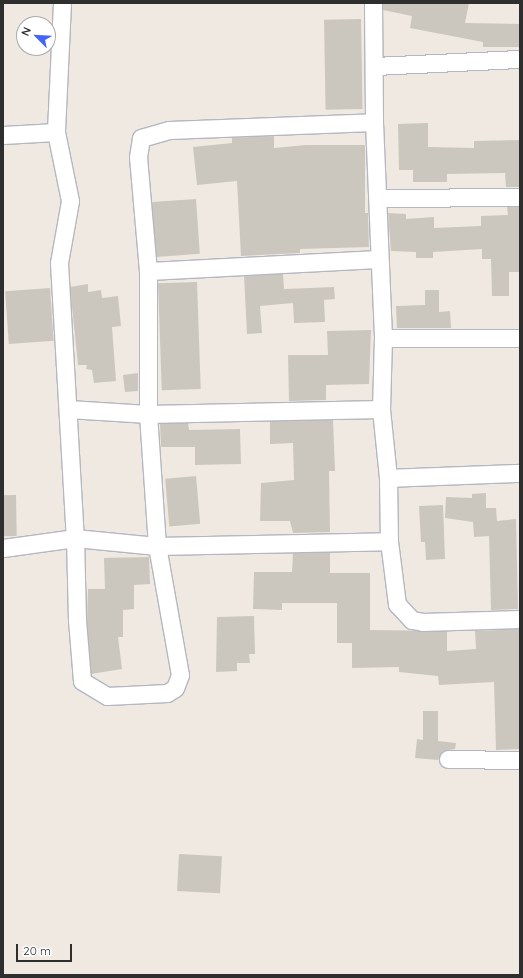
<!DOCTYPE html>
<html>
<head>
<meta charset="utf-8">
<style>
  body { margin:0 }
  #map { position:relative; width:523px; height:978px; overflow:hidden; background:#efe9e1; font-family:Quicksand,sans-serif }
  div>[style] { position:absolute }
  .building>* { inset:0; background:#cbc7bf; transform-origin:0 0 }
  .roads { filter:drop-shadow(1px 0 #b4b7c1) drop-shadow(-1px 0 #b4b7c1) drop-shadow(0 1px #b4b7c1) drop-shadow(0 -1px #b4b7c1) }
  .street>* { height:17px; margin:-8.5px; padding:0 8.5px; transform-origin:8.5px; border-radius:8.5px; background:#fff }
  span { translate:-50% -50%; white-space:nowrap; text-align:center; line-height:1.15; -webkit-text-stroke:3px #fff; paint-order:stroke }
  .frame { position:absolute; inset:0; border:4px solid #2e2e2e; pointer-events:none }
  .north { position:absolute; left:16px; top:16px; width:40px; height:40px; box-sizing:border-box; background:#fff; border:1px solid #ababab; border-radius:50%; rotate:294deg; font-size:11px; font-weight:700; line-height:16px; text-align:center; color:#2e2e2e }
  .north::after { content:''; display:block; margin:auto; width:14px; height:18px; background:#4264fb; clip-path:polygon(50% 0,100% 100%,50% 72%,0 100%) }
  .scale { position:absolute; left:16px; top:944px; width:56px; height:18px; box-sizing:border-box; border:2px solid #2e2e2e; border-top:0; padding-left:5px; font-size:12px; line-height:14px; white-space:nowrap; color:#2e2e2e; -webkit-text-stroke:3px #fff; paint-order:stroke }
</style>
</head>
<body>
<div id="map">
  <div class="building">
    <div style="clip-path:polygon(383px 3px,469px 3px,465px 23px,520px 24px,520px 47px,483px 47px,483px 42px,410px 28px,412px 16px,383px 10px)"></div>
    <div style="left:361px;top:19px;width:90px;height:37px;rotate:89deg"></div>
    <div style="clip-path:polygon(428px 123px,428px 147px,474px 148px,474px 141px,520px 140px,520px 187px,506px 187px,505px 173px,447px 174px,447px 182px,413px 182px,413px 170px,399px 170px,398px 124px)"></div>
    <div style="clip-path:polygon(274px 136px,274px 148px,306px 145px,365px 145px,365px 213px,368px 213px,369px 247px,300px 249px,300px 253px,241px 256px,237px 181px,197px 185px,193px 147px,232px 143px,232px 138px)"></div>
    <div style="left:196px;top:199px;width:55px;height:44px;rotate:86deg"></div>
    <div style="clip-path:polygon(507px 207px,520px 207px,520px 272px,509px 272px,509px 296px,492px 296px,491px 259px,482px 259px,482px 249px,433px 252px,433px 258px,416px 258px,416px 252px,391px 251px,388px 213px,406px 214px,406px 219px,434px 217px,434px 228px,481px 226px,481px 216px,508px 215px)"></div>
    <div style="clip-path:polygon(283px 274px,284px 289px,334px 287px,335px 299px,324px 300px,325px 322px,294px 323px,293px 303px,260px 306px,262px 333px,247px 334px,244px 276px)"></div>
    <div style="left:197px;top:282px;width:107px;height:39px;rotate:88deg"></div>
    <div style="clip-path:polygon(88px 284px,88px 292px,101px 290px,102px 298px,118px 296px,121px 326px,112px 327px,116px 381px,94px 383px,92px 370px,86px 369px,87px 365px,78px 365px,70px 287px)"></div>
    <div style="left:50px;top:288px;width:53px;height:45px;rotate:86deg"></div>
    <div style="clip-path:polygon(425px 290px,439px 290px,439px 312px,450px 311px,451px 328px,397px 328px,396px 306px,425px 305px)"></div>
    <div style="clip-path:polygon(371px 330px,369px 384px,326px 385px,326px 400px,289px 401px,288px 355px,328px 355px,327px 331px)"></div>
    <div style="clip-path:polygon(138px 373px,138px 391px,125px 392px,123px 375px)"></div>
    <div style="clip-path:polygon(333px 420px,335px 471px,329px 471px,330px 532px,293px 533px,290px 521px,260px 521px,261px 483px,294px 480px,293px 443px,270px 444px,270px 421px)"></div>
    <div style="clip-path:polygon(188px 423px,189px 430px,240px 429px,241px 464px,195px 465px,195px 447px,161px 447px,160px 424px)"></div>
    <div style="left:196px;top:476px;width:48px;height:31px;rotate:85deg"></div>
    <div style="clip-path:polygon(486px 493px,486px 508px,496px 508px,497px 521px,516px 519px,518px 609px,491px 610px,489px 536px,474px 537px,473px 522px,445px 518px,446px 497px,472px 498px,472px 494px)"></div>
    <div style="left:16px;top:495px;width:41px;height:13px;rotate:89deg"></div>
    <div style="clip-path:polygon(443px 505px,445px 559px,426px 560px,425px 542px,421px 542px,419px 506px)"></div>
    <div style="clip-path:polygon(330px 552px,330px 573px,370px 573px,370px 630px,447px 631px,447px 651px,476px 649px,475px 631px,519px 629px,520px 749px,496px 750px,494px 682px,439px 685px,438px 676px,399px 672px,399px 667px,352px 668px,352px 643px,337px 643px,337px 603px,282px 603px,282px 610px,253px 609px,254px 572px,292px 572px,293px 553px)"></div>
    <div style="clip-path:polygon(149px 557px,150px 584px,134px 585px,134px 609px,123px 610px,123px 637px,118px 637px,122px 669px,91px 674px,87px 620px,88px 589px,105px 589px,104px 558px)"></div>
    <div style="clip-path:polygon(254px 616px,255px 654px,249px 654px,250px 663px,237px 663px,237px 671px,216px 672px,217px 617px)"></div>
    <div style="clip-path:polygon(423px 711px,438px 711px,438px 741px,456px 743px,455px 749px,443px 751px,438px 760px,415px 758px,417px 739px,423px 740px)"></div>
    <div style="left:179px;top:854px;width:43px;height:37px;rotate:3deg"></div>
  </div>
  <div class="roads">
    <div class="street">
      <div style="left:62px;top:3px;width:129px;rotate:92.7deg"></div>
      <div style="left:56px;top:132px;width:70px;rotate:78.5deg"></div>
      <div style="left:70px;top:201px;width:63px;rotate:100.1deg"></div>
      <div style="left:59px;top:263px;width:275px;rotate:86.7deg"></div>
      <div style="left:75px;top:538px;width:82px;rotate:88.6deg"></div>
      <div style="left:77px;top:620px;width:61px;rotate:85.3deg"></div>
      <div style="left:82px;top:681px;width:29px;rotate:31deg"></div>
      <div style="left:107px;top:696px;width:60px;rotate:-2.9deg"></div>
      <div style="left:167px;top:693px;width:9px;rotate:-32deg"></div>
      <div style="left:175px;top:688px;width:14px;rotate:-69deg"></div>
      <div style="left:180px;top:675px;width:131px;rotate:-100.1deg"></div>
      <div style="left:157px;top:546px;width:132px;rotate:-93.9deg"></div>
      <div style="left:148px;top:414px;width:143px;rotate:-90deg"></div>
      <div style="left:148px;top:271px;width:114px;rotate:-95deg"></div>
      <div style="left:138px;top:157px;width:19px;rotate:-81deg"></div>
      <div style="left:141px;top:138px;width:29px;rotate:-16deg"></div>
      <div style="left:169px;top:130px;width:205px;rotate:-2.2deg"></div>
      <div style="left:373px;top:3px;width:119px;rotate:89.5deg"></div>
      <div style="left:374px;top:122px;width:216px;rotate:87.6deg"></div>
      <div style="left:383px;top:338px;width:71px;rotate:91.6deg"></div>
      <div style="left:381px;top:409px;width:69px;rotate:84.2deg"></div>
      <div style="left:388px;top:478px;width:63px;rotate:89.1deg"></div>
      <div style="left:389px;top:541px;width:64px;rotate:82.8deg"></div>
      <div style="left:397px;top:604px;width:22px;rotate:47deg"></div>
      <div style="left:412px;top:620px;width:11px;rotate:10deg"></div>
      <div style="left:423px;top:622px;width:97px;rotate:-1.8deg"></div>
      <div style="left:375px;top:66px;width:145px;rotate:-2.8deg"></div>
      <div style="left:3px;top:135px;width:53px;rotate:-3.2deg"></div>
      <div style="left:379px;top:198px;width:141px;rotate:-0.4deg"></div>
      <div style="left:148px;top:271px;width:231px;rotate:-3deg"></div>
      <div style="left:383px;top:338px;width:137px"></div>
      <div style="left:68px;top:409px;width:80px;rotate:3.6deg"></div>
      <div style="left:148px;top:414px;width:233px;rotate:-1.2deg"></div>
      <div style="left:388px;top:478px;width:132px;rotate:-2.2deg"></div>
      <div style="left:3px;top:548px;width:73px;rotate:-7.9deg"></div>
      <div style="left:75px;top:538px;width:82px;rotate:5.6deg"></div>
      <div style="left:157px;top:546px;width:232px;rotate:-1.2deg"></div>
      <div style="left:448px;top:759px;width:72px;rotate:0.8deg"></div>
    </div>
  </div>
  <div class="frame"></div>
  <div class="north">N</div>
  <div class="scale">20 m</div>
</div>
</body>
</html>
